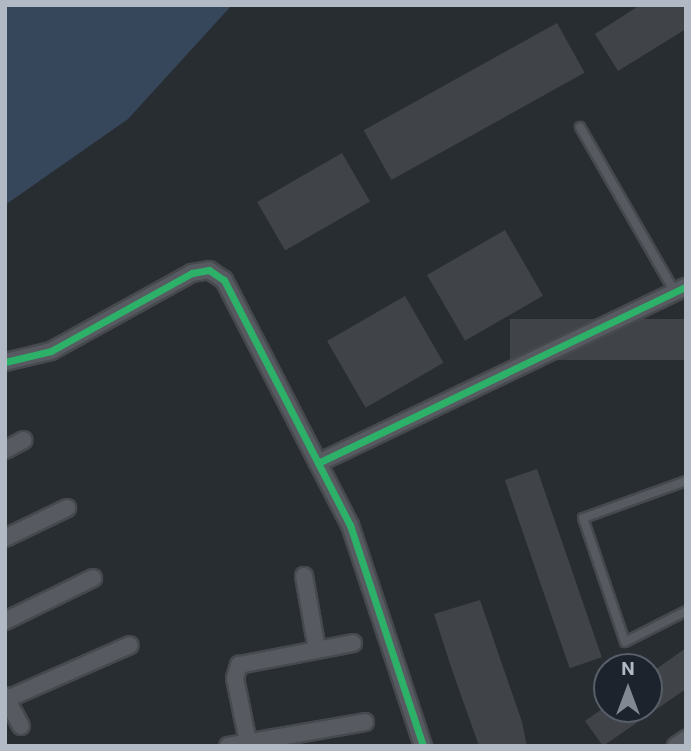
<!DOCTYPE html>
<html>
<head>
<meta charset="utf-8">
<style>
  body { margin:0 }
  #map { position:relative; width:691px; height:751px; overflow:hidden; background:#282d32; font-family:Roboto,sans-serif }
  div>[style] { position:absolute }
  .water>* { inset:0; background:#37475b }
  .building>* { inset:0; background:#404449; transform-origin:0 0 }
  .roads { filter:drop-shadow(2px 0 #46494d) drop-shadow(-2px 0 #46494d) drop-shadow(0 2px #46494d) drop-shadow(0 -2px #46494d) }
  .service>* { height:8px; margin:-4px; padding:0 4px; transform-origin:4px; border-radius:4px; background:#575b61 }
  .minor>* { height:16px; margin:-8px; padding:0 8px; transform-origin:8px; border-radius:8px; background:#575b61 }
  .cycleway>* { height:7px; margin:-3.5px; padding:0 3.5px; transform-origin:3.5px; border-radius:3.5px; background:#2db169 }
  span { translate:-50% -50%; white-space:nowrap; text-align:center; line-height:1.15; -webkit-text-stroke:7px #1c232c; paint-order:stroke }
  .frame { position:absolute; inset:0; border:7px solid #b1b9c4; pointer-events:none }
  .north { position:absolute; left:593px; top:653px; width:70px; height:70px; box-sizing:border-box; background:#1c232c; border:2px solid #585f69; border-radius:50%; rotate:0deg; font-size:19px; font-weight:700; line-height:28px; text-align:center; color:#b1b9c4 }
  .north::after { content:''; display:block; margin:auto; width:24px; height:32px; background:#818891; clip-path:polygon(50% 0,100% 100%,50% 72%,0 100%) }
</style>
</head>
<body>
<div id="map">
  <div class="water">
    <div style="clip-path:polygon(5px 5px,232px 5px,128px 119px,5px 205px)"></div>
  </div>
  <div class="building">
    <div style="clip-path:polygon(640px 5px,686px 5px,686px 29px,618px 71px,595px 34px)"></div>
    <div style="left:557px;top:23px;width:57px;height:221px;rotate:61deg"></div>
    <div style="left:342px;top:153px;width:56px;height:98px;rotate:60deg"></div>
    <div style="left:505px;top:230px;width:76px;height:90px;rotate:60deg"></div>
    <div style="left:405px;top:296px;width:77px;height:90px;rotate:60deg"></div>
    <div style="left:686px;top:319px;width:41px;height:176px;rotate:90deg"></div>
    <div style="left:537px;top:469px;width:199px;height:34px;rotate:71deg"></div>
    <div style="clip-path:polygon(480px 600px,522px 722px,527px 746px,479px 746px,451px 667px,434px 614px)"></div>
    <div style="clip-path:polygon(686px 648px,686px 689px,603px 746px,585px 721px,602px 709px,649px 709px,649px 674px)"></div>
  </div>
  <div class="roads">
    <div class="service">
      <div style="left:580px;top:127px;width:190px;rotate:60.1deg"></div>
      <div style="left:686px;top:481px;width:109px;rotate:160.2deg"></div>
      <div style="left:583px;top:518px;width:131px;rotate:71.3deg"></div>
      <div style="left:625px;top:642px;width:68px;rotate:-26.9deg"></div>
    </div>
    <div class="minor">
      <div style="left:5px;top:362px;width:47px;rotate:-13.4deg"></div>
      <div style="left:51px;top:351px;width:161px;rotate:-29deg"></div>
      <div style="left:192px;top:273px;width:17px;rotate:-10deg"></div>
      <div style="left:209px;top:270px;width:18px;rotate:34deg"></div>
      <div style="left:224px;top:280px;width:276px;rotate:62.8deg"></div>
      <div style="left:350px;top:525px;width:233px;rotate:71.7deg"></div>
      <div style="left:5px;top:450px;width:21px;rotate:-28deg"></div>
      <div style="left:318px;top:463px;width:408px;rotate:-25.6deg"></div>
      <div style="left:5px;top:538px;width:69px;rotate:-25.8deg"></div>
      <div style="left:304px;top:576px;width:74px;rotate:79.9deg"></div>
      <div style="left:5px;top:621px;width:98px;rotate:-26deg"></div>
      <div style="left:5px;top:696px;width:34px;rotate:62deg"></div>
      <div style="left:7px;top:699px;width:134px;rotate:-23.7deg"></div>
      <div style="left:248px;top:742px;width:65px;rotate:-101.5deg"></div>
      <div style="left:235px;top:678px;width:14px;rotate:-73deg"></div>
      <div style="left:239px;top:665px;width:116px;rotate:-10.9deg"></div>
      <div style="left:228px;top:746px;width:139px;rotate:-9.9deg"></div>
      <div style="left:676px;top:746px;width:12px;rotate:-35deg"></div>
    </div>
  </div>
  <div class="cycleway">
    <div style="left:5px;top:362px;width:47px;rotate:-13.4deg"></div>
    <div style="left:51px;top:351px;width:161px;rotate:-29deg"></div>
    <div style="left:192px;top:273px;width:17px;rotate:-10deg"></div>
    <div style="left:209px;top:270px;width:18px;rotate:34deg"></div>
    <div style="left:224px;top:280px;width:276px;rotate:62.8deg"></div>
    <div style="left:350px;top:525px;width:233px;rotate:71.7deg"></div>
    <div style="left:318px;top:463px;width:408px;rotate:-25.6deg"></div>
  </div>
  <div class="frame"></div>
  <div class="north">N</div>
</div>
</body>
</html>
